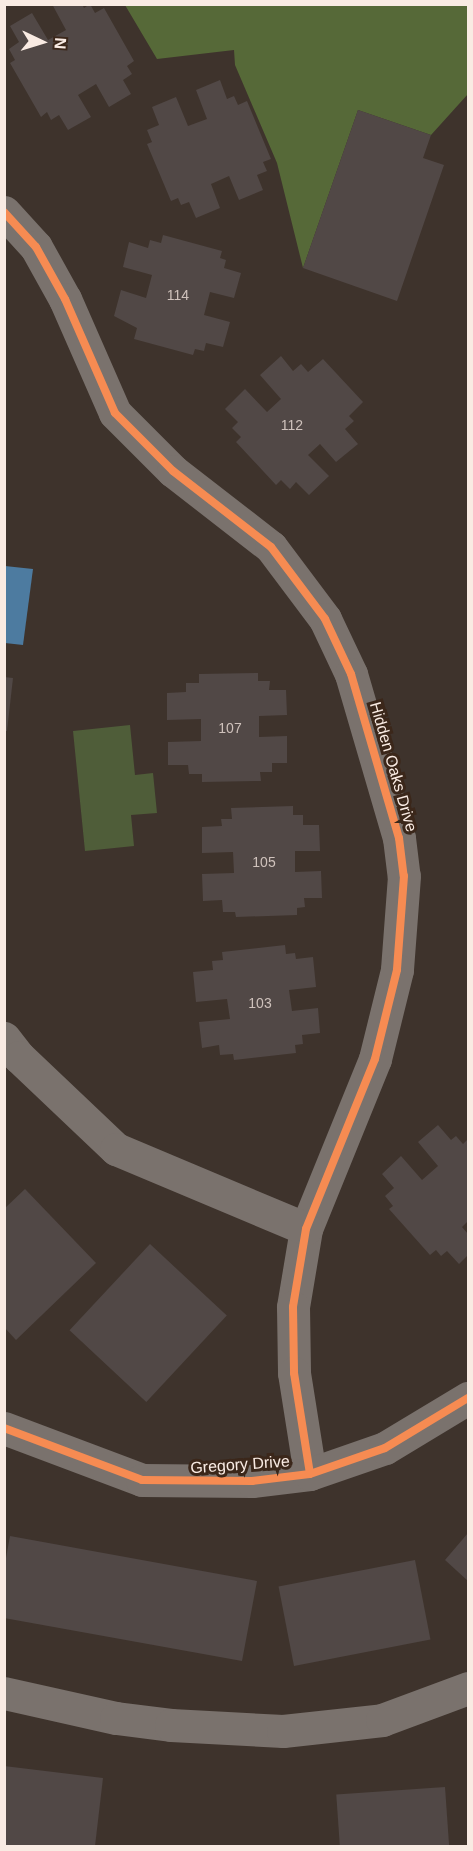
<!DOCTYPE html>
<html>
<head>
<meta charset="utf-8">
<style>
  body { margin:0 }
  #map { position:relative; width:473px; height:1851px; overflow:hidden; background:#3e332c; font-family:Arial,sans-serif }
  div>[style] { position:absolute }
  .green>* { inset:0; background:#4f5d39 }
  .forest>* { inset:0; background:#566938 }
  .water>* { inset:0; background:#4d7ba0 }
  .building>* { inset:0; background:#514846; transform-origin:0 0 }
  .street>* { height:33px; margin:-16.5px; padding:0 16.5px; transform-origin:16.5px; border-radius:16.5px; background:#7a726d }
  .cycleway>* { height:8px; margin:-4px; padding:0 4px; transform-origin:4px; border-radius:4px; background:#f68b52 }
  span { translate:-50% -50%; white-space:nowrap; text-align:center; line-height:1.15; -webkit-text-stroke:6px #3b271a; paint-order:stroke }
  .number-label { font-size:14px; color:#cfc2bc }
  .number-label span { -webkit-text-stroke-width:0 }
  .street-label { font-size:16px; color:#f9ebe3 }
  .frame { position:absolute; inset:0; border:6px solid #f9ebe3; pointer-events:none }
  .north { position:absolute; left:12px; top:12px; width:60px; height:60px; -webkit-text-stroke:4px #3b271a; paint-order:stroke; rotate:94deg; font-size:16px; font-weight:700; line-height:24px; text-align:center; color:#f9ebe3 }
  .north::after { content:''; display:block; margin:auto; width:21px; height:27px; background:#f9ebe3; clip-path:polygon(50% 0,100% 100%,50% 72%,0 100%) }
</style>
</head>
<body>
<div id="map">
  <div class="green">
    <div style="clip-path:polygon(130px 725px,135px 775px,153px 773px,157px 813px,131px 815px,134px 846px,85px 851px,73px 731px)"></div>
  </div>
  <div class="forest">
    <div style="clip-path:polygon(125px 5px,468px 5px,468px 94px,431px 135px,358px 110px,303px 268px,277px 163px,235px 65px,234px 50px,157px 59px)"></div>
  </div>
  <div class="water">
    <div style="clip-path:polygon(5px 566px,33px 569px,23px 645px,5px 643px)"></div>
  </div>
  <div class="building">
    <div style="clip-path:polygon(52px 4px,82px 4px,84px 8px,90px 4px,95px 13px,104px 8px,134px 61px,127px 66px,132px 74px,123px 80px,131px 94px,109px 107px,96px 84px,78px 95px,91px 117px,68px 130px,59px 115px,51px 120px,47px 112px,41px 117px,10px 63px,15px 60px,9px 49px,19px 42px,10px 26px,32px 13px,48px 40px,66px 30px)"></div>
    <div style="clip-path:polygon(220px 80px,227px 99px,234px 96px,238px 105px,247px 101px,271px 159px,263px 162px,267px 171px,257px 175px,263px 190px,239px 200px,229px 176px,211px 184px,220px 208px,196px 218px,189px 202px,181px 205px,178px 198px,171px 201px,147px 144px,152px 142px,147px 130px,159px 125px,152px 107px,176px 97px,188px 126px,207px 119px,196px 90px)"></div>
    <div style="clip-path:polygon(358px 110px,431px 135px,423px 158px,444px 165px,397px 301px,303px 268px)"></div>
    <div style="clip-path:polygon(163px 235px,222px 251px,220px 258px,226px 260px,224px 268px,241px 273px,234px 298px,210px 292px,204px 315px,230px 322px,223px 347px,206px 343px,204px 351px,195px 349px,193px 355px,134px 339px,137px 328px,114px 316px,121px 290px,146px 298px,152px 275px,123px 267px,129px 242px,148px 248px,150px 240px,161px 243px)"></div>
    <div style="clip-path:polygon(281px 356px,293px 371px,301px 364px,308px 372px,323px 359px,363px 402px,349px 416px,354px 421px,345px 429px,358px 444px,336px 462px,320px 444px,308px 455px,329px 476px,309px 495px,296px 482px,290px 489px,281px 480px,276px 485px,236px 442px,241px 437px,232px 428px,238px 422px,225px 409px,245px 389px,267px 412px,281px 399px,260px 375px)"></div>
    <div style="clip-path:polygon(258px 673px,258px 681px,270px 681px,269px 690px,286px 690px,287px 715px,259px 716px,259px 737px,287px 736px,287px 763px,272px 763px,272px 772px,260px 772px,261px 781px,202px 782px,202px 774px,189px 774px,188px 765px,168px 765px,168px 742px,201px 741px,201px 719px,167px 720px,167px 693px,186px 692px,186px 683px,199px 683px,199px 674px)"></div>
    <div style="clip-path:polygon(4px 677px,13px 678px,7px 731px,4px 731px)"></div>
    <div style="clip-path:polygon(293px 806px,293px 815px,303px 815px,303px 825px,319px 825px,320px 851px,295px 851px,295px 872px,321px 871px,322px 898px,304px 898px,305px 907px,297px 908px,297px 915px,236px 917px,235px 912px,223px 912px,222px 900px,203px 901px,202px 874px,234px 873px,233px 852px,202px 853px,202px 827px,222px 826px,221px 819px,232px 819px,231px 808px)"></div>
    <div style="clip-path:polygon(285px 945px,286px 954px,295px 953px,296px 959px,313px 957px,316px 987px,289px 990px,292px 1011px,318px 1008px,320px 1033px,302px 1035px,303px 1044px,295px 1045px,296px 1053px,234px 1060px,233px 1054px,220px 1055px,219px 1045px,202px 1048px,199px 1022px,230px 1019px,227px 999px,196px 1002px,193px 972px,213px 970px,212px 961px,223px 960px,222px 952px)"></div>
    <div style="clip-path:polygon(438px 1125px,451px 1140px,456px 1136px,463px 1144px,468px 1139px,468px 1221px,462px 1227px,468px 1234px,468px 1255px,459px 1264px,447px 1251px,441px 1256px,436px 1250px,430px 1255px,389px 1209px,393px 1206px,385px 1196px,394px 1188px,382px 1174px,401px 1156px,422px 1180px,438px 1166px,418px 1142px)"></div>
    <div style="clip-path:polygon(25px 1189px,96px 1263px,16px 1340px,4px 1327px,4px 1209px)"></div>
    <div style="left:150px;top:1244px;width:105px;height:118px;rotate:43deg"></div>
    <div style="clip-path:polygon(468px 1533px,468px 1581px,445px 1560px)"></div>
    <div style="clip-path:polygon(10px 1536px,257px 1581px,242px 1661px,4px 1618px,4px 1569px)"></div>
    <div style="left:415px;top:1560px;width:81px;height:139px;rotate:79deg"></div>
    <div style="clip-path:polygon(4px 1766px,103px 1778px,95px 1846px,4px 1846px)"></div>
    <div style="left:445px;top:1787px;width:59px;height:109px;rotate:86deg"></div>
  </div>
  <div class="street">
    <div style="left:4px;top:212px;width:47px;rotate:47.6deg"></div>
    <div style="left:36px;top:247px;width:60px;rotate:60.9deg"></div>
    <div style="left:65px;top:299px;width:124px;rotate:66.3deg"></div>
    <div style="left:115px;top:413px;width:82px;rotate:45deg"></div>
    <div style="left:173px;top:471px;width:124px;rotate:37.8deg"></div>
    <div style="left:271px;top:547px;width:90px;rotate:53.1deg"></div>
    <div style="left:325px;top:619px;width:61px;rotate:64.7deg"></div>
    <div style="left:351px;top:674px;width:171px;rotate:73.7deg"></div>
    <div style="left:399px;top:838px;width:38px;rotate:83deg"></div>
    <div style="left:404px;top:876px;width:94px;rotate:94.3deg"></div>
    <div style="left:397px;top:970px;width:92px;rotate:103.9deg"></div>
    <div style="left:375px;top:1059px;width:183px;rotate:112.1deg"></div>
    <div style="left:306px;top:1229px;width:79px;rotate:99.5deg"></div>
    <div style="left:293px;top:1307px;width:66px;rotate:89.1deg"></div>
    <div style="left:294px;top:1373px;width:102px;rotate:81deg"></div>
    <div style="left:4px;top:1038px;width:24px;rotate:52deg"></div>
    <div style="left:19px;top:1057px;width:134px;rotate:43.5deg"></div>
    <div style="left:116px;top:1149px;width:206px;rotate:22.8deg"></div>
    <div style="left:4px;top:1428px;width:147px;rotate:20.6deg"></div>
    <div style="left:142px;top:1480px;width:110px;rotate:0.5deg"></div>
    <div style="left:252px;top:1481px;width:58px;rotate:-6.9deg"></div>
    <div style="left:310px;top:1474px;width:79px;rotate:-19.1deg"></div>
    <div style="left:385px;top:1448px;width:97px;rotate:-31.1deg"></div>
    <div style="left:4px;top:1693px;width:115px;rotate:12.6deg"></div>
    <div style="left:116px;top:1718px;width:55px;rotate:7.3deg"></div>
    <div style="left:171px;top:1725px;width:112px;rotate:3.1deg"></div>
    <div style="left:283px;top:1731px;width:100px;rotate:-6.3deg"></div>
    <div style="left:382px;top:1720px;width:92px;rotate:-20.4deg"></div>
  </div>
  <div class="cycleway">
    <div style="left:4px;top:212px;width:47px;rotate:47.6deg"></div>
    <div style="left:36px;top:247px;width:60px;rotate:60.9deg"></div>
    <div style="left:65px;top:299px;width:124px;rotate:66.3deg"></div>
    <div style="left:115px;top:413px;width:82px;rotate:45deg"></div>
    <div style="left:173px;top:471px;width:124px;rotate:37.8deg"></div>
    <div style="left:271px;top:547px;width:90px;rotate:53.1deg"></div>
    <div style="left:325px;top:619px;width:61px;rotate:64.7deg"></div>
    <div style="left:351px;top:674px;width:171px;rotate:73.7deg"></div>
    <div style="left:399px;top:838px;width:38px;rotate:83deg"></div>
    <div style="left:404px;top:876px;width:94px;rotate:94.3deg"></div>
    <div style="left:397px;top:970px;width:92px;rotate:103.9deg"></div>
    <div style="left:375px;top:1059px;width:183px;rotate:112.1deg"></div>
    <div style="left:306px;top:1229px;width:79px;rotate:99.5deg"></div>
    <div style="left:293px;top:1307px;width:66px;rotate:89.1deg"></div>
    <div style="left:294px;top:1373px;width:102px;rotate:81deg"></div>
    <div style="left:4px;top:1428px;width:147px;rotate:20.6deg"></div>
    <div style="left:142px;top:1480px;width:110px;rotate:0.5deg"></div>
    <div style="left:252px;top:1481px;width:58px;rotate:-6.9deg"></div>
    <div style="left:310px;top:1474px;width:79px;rotate:-19.1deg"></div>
    <div style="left:385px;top:1448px;width:97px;rotate:-31.1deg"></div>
  </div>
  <div class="number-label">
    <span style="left:178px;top:295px">114</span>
    <span style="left:292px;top:425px">112</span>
    <span style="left:230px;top:728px">107</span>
    <span style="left:264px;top:862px">105</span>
    <span style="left:260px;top:1003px">103</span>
  </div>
  <div class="street-label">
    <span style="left:393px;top:767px;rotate:74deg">Hidden Oaks Drive</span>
    <span style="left:240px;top:1465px;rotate:-4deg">Gregory Drive</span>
  </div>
  <div class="frame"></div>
  <div class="north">N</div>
</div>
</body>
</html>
